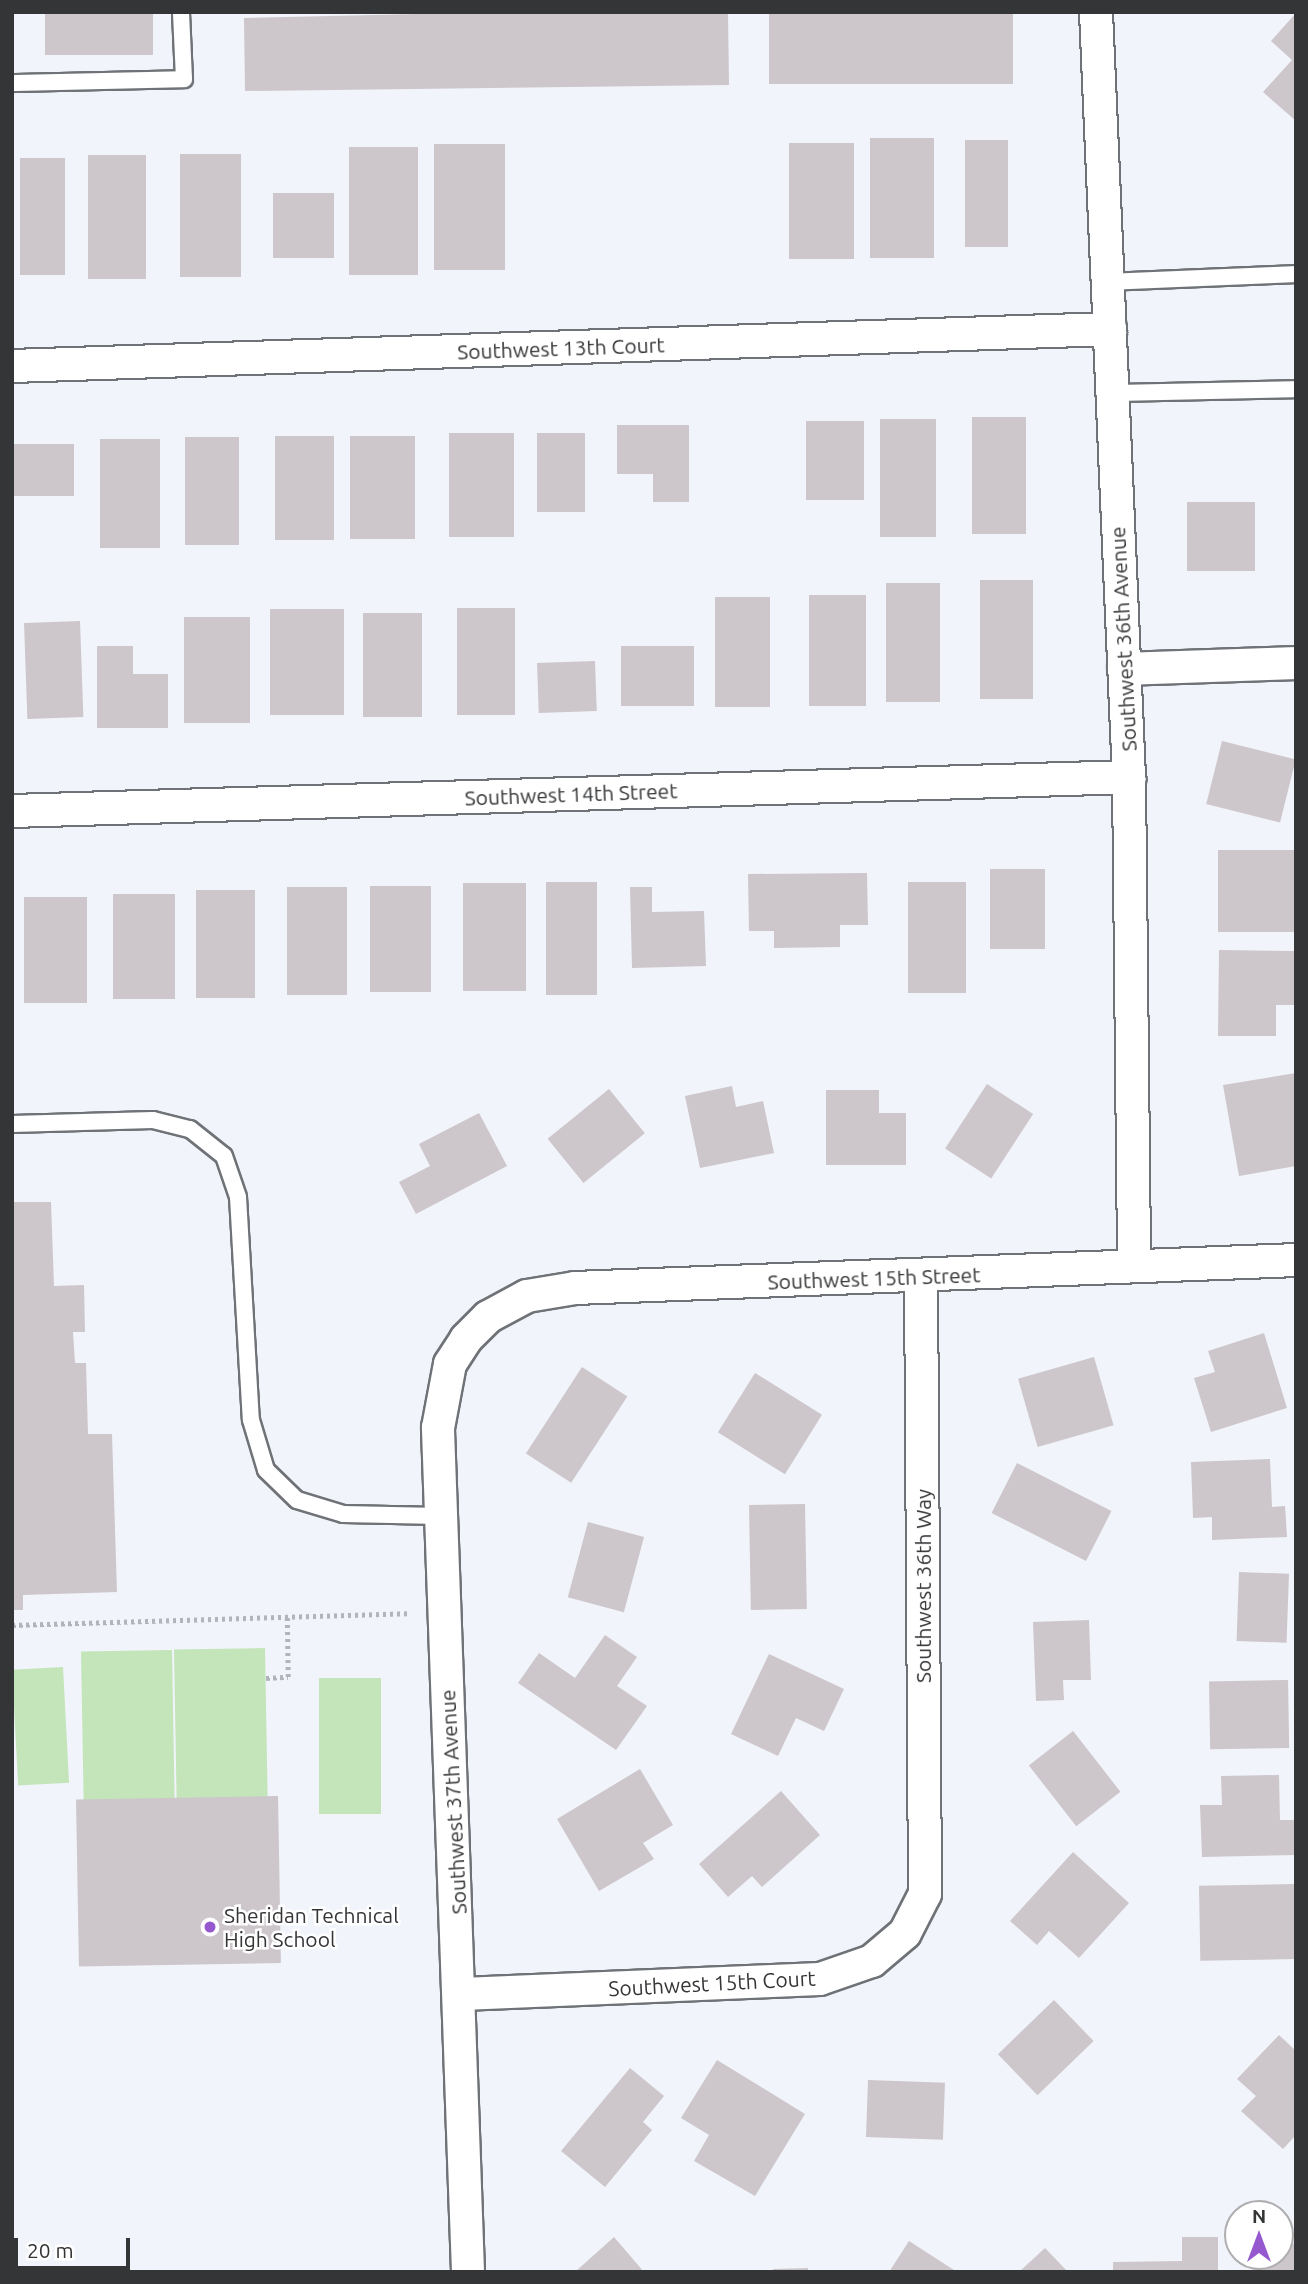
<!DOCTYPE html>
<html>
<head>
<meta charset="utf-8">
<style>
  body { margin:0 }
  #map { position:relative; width:1308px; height:2284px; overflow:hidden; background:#f1f4fa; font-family:Ubuntu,sans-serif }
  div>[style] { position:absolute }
  .green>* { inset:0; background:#c3e5b9; transform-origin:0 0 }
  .building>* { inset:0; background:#cdc6cb; transform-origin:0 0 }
  .path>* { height:4.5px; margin-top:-2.25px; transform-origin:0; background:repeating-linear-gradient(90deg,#b1b4b8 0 3.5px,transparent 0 7px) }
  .roads { filter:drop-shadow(2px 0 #6f7277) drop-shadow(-2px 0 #6f7277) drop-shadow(0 2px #6f7277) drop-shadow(0 -2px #6f7277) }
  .lane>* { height:16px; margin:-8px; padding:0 8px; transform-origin:8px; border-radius:8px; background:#fff }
  .street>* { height:32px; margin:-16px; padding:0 16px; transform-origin:16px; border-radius:16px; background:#fff }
  .dots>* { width:19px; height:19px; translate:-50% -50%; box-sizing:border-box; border:4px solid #fff; border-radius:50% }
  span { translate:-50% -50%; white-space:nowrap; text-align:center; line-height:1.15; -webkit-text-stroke:5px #fff; paint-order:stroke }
  .street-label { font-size:21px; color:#343537 }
  .poi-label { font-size:21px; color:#343537 }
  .left { translate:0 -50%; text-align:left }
  .frame { position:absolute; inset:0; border:14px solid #343537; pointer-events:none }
  .north { position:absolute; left:1224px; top:2200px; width:70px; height:70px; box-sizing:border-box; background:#fff; border:2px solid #aeaeaf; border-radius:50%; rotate:0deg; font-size:19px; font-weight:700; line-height:28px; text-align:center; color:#343537 }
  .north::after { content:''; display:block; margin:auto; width:24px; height:32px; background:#9658cf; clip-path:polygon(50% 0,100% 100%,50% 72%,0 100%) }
  .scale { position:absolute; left:14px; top:2238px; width:116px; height:32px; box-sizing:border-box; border:4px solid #343537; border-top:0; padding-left:9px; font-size:21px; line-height:24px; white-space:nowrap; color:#343537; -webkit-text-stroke:5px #fff; paint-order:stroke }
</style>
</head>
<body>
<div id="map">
  <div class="green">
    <div style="left:265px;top:1648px;width:154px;height:91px;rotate:89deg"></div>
    <div style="left:172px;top:1650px;width:154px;height:91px;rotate:89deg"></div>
    <div style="left:63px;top:1667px;width:116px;height:51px;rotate:87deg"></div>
    <div style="left:319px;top:1678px;width:62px;height:136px"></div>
  </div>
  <div class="building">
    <div style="left:45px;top:12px;width:108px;height:43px"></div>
    <div style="clip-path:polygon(504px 12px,728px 12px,729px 85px,245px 91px,244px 18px)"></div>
    <div style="left:769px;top:12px;width:244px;height:72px"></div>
    <div style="clip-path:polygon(1296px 13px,1296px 121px,1263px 92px,1292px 60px,1271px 41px)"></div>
    <div style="left:870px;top:138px;width:64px;height:120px"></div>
    <div style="left:965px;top:140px;width:43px;height:107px"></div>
    <div style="left:789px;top:143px;width:65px;height:116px"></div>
    <div style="left:434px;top:144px;width:71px;height:126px"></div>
    <div style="left:349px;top:147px;width:69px;height:128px"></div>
    <div style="left:180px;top:154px;width:61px;height:123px"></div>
    <div style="left:88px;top:155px;width:58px;height:124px"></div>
    <div style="left:20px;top:158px;width:45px;height:117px"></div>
    <div style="left:273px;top:193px;width:61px;height:65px"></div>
    <div style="left:972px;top:417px;width:54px;height:117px"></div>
    <div style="left:880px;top:419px;width:56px;height:118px"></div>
    <div style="left:806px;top:421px;width:58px;height:79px"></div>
    <div style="clip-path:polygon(617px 425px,689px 425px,689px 502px,653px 502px,653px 474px,617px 474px)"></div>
    <div style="left:449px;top:433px;width:65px;height:104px"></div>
    <div style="left:537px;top:433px;width:48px;height:79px"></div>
    <div style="left:275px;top:436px;width:59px;height:104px"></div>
    <div style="left:350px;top:436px;width:65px;height:103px"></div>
    <div style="left:185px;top:437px;width:54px;height:108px"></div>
    <div style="left:100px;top:439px;width:60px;height:109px"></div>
    <div style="left:12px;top:444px;width:62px;height:52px"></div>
    <div style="left:1187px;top:502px;width:68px;height:69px"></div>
    <div style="left:980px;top:580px;width:53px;height:119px"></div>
    <div style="left:886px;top:583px;width:54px;height:119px"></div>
    <div style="left:809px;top:595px;width:57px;height:111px"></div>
    <div style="left:715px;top:597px;width:55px;height:110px"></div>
    <div style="left:457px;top:608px;width:58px;height:107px"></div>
    <div style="left:270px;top:609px;width:74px;height:106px"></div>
    <div style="left:363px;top:613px;width:59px;height:104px"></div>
    <div style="left:184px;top:617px;width:66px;height:106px"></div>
    <div style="left:80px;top:621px;width:96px;height:56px;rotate:88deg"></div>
    <div style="clip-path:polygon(97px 646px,133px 646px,133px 674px,168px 674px,168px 728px,97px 728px)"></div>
    <div style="left:621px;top:646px;width:73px;height:60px"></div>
    <div style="left:595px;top:661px;width:50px;height:58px;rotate:88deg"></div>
    <div style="left:1222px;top:741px;width:76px;height:65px;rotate:14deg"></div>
    <div style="left:1218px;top:850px;width:78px;height:82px"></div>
    <div style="left:990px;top:869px;width:55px;height:80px"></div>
    <div style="clip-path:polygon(867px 873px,868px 925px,840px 925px,840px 947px,774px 948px,774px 931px,749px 931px,748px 874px)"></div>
    <div style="left:546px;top:882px;width:51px;height:113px"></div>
    <div style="left:908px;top:882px;width:58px;height:111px"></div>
    <div style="left:463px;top:883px;width:63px;height:108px"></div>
    <div style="left:370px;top:886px;width:61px;height:106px"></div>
    <div style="left:287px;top:887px;width:60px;height:108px"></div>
    <div style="clip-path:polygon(630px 887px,652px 887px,652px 912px,704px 911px,706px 966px,632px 968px)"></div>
    <div style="left:196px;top:890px;width:59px;height:108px"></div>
    <div style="left:113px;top:894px;width:62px;height:105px"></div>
    <div style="left:24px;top:897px;width:63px;height:106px"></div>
    <div style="clip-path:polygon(1219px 950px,1296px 951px,1296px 1005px,1276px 1005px,1276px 1036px,1218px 1036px)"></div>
    <div style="clip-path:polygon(1296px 1073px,1296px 1166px,1239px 1176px,1223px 1085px)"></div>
    <div style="left:987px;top:1084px;width:55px;height:77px;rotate:33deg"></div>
    <div style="clip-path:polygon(732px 1086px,736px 1107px,763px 1101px,774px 1153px,700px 1168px,685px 1096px)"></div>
    <div style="left:609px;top:1089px;width:57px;height:79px;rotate:51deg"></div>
    <div style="clip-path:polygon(826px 1090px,879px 1090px,879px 1113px,906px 1113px,906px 1165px,826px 1165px)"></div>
    <div style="clip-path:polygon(479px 1113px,507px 1166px,416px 1214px,399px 1182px,430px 1166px,419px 1144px)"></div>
    <div style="clip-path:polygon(12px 1202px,51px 1202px,54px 1286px,84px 1285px,85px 1332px,73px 1332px,75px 1363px,86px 1363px,88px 1434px,112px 1434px,117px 1592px,23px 1595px,23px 1610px,12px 1610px)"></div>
    <div style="clip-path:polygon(1264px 1333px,1287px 1408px,1211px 1432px,1194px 1378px,1215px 1372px,1208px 1351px)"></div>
    <div style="left:1094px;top:1357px;width:71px;height:79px;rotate:74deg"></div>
    <div style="left:582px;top:1367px;width:54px;height:103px;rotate:33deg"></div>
    <div style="left:755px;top:1373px;width:79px;height:70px;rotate:32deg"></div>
    <div style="clip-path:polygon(1270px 1459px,1272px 1507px,1285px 1506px,1287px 1537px,1212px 1540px,1212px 1517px,1193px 1518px,1191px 1462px)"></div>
    <div style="left:1017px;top:1463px;width:106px;height:56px;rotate:27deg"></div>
    <div style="left:805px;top:1504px;width:105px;height:56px;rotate:89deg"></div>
    <div style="left:588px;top:1522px;width:58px;height:78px;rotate:15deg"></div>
    <div style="left:1239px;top:1572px;width:50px;height:69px;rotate:2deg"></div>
    <div style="clip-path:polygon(1089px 1620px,1091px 1680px,1063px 1680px,1064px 1700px,1036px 1701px,1033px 1622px)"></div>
    <div style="clip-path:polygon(605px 1635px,637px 1657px,617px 1686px,647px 1706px,616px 1750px,518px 1683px,539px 1653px,575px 1678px)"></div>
    <div style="clip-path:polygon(769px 1654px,844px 1689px,824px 1731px,796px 1718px,778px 1756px,731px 1734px)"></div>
    <div style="left:1288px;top:1680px;width:68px;height:79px;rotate:89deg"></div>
    <div style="left:1073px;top:1731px;width:77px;height:56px;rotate:52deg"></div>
    <div style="clip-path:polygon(640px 1769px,673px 1825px,643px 1843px,654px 1859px,599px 1891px,557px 1819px)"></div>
    <div style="clip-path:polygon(1279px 1775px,1280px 1820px,1296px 1820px,1296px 1855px,1202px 1857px,1200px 1805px,1222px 1805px,1221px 1776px)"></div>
    <div style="clip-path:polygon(781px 1791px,820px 1835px,762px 1887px,752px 1876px,728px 1897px,699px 1864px)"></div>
    <div style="left:278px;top:1796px;width:167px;height:202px;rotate:89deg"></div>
    <div style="clip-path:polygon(1073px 1852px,1129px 1903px,1079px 1958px,1049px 1931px,1037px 1945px,1010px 1921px)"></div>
    <div style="left:1294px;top:1884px;width:75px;height:95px;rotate:89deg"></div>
    <div style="left:1054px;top:2000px;width:57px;height:78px;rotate:46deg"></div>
    <div style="clip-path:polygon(1279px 2035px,1296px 2051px,1296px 2135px,1283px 2149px,1241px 2111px,1256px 2096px,1237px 2079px)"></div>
    <div style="clip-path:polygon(717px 2060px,805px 2114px,755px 2196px,694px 2161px,709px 2135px,681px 2118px)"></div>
    <div style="clip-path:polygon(630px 2068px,664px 2096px,643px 2122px,652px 2130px,605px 2187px,561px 2151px)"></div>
    <div style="left:868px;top:2080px;width:77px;height:57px;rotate:2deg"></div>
    <div style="clip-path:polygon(614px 2237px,644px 2272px,575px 2272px)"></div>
    <div style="clip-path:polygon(1182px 2237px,1218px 2237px,1218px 2272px,1113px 2272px,1113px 2262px,1182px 2261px)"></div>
    <div style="clip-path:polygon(909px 2241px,957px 2272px,889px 2272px)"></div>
    <div style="clip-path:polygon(1296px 2243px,1296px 2272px,1254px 2272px,1249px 2258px,1280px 2256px,1280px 2248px)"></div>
    <div style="clip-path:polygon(1045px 2248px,1068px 2272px,1019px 2272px)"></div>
    <div style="clip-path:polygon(808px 2268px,808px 2272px,773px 2272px,773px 2269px)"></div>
  </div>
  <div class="path">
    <div style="left:12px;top:1625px;width:397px;rotate:-1.7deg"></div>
    <div style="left:266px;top:1678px;width:22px;rotate:-3deg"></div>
    <div style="left:288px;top:1677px;width:61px;rotate:-90.9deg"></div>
  </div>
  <div class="roads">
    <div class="lane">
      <div style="left:12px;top:83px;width:172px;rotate:-1.3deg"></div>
      <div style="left:184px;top:79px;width:67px;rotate:-92.6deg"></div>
      <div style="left:1108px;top:282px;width:188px;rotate:-2.4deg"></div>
      <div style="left:1112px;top:393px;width:184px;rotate:-1.2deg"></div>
      <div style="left:12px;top:1124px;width:141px;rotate:-1.6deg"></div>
      <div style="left:153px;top:1120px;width:38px;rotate:14deg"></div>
      <div style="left:190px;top:1129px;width:43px;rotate:38.5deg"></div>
      <div style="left:224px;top:1156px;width:43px;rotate:71.1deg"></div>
      <div style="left:238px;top:1197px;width:223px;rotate:86.7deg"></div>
      <div style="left:251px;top:1420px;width:52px;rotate:73.3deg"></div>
      <div style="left:266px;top:1470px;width:43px;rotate:44.1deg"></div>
      <div style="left:297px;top:1500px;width:48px;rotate:16.9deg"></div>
      <div style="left:343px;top:1514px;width:97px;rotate:1.2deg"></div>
    </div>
    <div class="street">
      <div style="left:1096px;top:12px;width:766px;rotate:87.53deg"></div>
      <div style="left:1129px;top:777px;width:489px;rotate:89.4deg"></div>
      <div style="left:12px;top:366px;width:1099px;rotate:-1.93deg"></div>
      <div style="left:1124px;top:669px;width:172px;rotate:-2deg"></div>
      <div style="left:12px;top:811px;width:1118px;rotate:-1.74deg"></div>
      <div style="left:462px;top:1994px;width:358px;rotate:-2.4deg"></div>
      <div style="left:820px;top:1979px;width:55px;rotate:-19.1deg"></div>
      <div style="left:872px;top:1961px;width:43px;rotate:-40.3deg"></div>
      <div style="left:905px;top:1933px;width:44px;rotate:-62.9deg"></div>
      <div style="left:925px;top:1894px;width:617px;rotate:-90.37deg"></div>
      <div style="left:468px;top:2272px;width:845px;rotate:-92.04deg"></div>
      <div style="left:438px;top:1428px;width:65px;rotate:-79.4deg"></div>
      <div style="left:450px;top:1364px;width:30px;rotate:-57deg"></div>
      <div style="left:466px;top:1339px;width:31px;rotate:-45deg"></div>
      <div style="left:488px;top:1317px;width:44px;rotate:-28.3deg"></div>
      <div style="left:527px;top:1296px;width:49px;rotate:-9.5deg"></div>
      <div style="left:575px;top:1288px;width:722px;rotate:-2.22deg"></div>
    </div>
  </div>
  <div class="dots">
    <div style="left:210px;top:1927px;background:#9658cf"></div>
  </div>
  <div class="street-label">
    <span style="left:561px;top:348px;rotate:-2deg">Southwest 13th Court</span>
    <span style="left:1123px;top:639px;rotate:-93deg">Southwest 36th Avenue</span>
    <span style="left:571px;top:794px;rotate:-2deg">Southwest 14th Street</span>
    <span style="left:874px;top:1278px;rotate:-2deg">Southwest 15th Street</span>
    <span style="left:923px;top:1586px;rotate:-90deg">Southwest 36th Way</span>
    <span style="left:453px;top:1802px;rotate:-93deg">Southwest 37th Avenue</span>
    <span style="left:712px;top:1983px;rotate:-3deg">Southwest 15th Court</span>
  </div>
  <div class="poi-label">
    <span class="left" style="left:224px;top:1927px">Sheridan Technical<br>High School</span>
  </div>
  <div class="frame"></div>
  <div class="north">N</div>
  <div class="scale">20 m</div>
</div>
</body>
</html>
